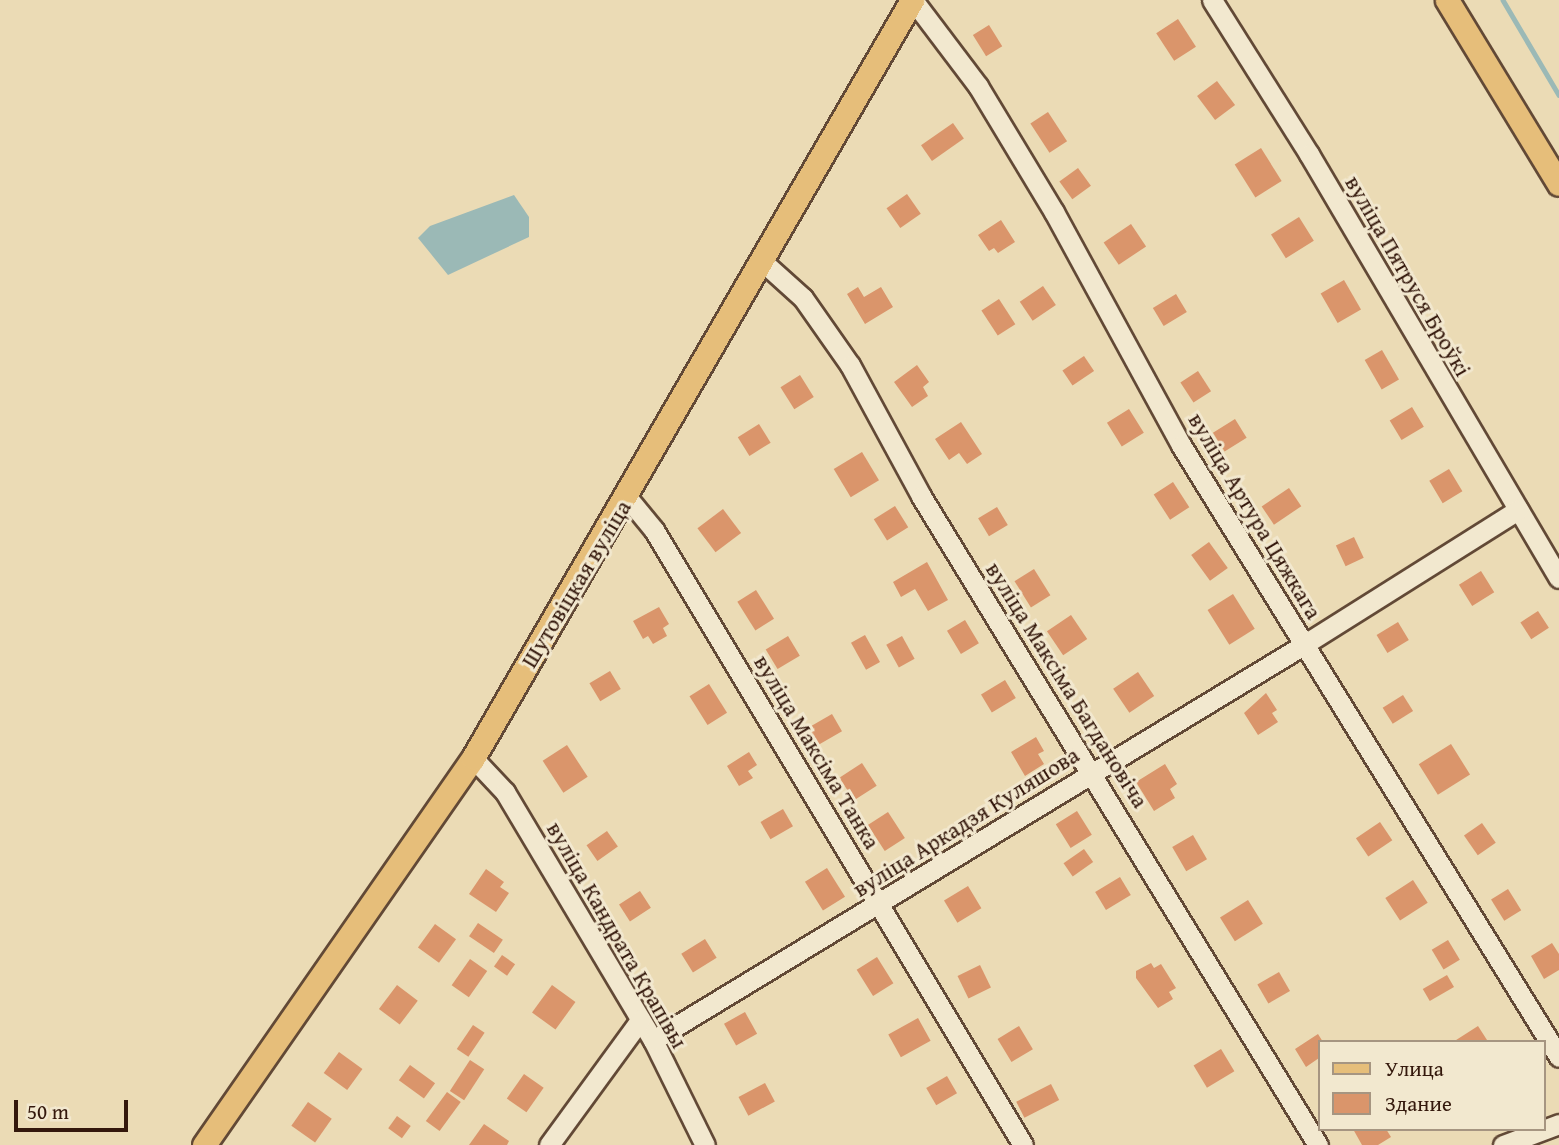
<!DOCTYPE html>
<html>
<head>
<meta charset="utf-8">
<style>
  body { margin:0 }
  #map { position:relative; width:1559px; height:1145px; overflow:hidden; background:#ebdbb5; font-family:"Gentium Book Plus",serif }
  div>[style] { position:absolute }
  .water>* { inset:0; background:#9bb9b6 }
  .stream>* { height:4.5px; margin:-2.25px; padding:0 2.25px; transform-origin:2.25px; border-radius:2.25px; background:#9bb9b6 }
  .building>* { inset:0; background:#da956b; transform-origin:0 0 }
  .roads { filter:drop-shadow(2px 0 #624936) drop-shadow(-2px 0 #624936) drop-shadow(0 2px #624936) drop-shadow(0 -2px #624936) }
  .minor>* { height:19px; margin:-9.5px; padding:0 9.5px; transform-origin:9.5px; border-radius:9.5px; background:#f2e8cf }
  .major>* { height:23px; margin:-11.5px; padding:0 11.5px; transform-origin:11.5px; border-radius:11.5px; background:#e6be7a }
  span { translate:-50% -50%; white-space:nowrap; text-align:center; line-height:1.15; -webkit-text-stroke:6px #f2e8cf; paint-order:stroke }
  .street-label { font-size:23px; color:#34180c }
  .legend { position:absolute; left:1318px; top:1040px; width:228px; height:91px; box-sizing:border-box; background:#f2e8cf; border:2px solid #a69581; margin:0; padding:9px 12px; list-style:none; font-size:21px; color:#34180c }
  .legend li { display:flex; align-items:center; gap:14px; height:35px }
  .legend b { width:35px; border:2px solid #a69581 }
  .scale { position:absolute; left:14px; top:1100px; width:114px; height:32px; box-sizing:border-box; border:4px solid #34180c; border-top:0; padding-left:9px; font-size:21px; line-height:24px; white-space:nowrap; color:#34180c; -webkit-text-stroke:5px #f2e8cf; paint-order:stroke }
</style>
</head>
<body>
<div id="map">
  <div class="water">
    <div style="clip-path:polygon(514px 195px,529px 217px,529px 237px,448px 275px,418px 238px,430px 226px)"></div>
  </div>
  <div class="stream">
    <div style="left:1503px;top:0;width:110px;rotate:59.5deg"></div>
  </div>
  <div class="building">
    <div style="left:1178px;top:19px;width:33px;height:26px;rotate:57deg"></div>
    <div style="left:989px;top:25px;width:25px;height:19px;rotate:58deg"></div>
    <div style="left:1217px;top:81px;width:30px;height:25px;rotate:53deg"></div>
    <div style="left:1048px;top:112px;width:35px;height:21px;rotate:57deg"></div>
    <div style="left:953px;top:123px;width:19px;height:39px;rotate:55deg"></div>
    <div style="left:1261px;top:148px;width:39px;height:31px;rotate:58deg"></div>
    <div style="left:1078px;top:168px;width:22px;height:23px;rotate:54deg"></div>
    <div style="left:907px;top:194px;width:24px;height:25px;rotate:55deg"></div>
    <div style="left:1299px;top:217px;width:28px;height:33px;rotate:58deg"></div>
    <div style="clip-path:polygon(1001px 220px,1015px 242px,998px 253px,994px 248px,989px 251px,978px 235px)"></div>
    <div style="left:1131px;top:224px;width:27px;height:33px;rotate:56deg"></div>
    <div style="left:1344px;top:280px;width:34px;height:27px;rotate:60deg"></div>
    <div style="left:1043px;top:286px;width:23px;height:28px;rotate:56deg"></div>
    <div style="clip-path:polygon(858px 287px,864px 297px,881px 287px,893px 307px,865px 324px,847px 294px)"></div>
    <div style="left:1176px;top:294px;width:21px;height:27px;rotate:59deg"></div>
    <div style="left:999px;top:299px;width:30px;height:21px;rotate:57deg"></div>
    <div style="left:1382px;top:350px;width:34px;height:20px;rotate:60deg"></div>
    <div style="left:1084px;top:356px;width:18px;height:26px;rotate:56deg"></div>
    <div style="clip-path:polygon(917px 365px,929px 382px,923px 387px,928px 396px,912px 407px,894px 382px)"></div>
    <div style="left:1198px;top:371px;width:24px;height:21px;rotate:57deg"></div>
    <div style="left:800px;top:375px;width:26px;height:23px;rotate:58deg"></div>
    <div style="left:1412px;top:407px;width:23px;height:26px;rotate:59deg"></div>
    <div style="left:1129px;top:409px;width:28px;height:26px;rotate:58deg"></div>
    <div style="left:1235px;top:419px;width:22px;height:26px;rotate:58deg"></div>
    <div style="clip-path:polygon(961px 422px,982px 454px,967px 464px,959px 453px,949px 460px,935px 439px)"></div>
    <div style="left:759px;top:424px;width:22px;height:25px;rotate:58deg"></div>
    <div style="left:862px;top:452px;width:33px;height:33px;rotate:59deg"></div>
    <div style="left:1449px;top:469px;width:26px;height:23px;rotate:59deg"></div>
    <div style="left:1173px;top:482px;width:30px;height:23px;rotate:57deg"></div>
    <div style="left:1289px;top:488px;width:22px;height:33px;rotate:56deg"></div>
    <div style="left:895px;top:506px;width:25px;height:25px;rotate:58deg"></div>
    <div style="left:997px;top:507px;width:21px;height:22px;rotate:59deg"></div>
    <div style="left:723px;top:509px;width:30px;height:32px;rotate:53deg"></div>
    <div style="left:1354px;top:537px;width:23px;height:20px;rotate:65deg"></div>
    <div style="left:1209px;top:542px;width:32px;height:22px;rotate:54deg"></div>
    <div style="clip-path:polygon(927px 562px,948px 600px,928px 611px,915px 589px,901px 597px,893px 582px)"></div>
    <div style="left:1034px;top:569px;width:31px;height:23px;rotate:58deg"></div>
    <div style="left:1481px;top:571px;width:25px;height:26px;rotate:58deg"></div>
    <div style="left:756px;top:590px;width:34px;height:22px;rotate:58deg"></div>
    <div style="left:1233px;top:594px;width:41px;height:30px;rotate:58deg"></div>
    <div style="clip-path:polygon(659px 607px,669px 624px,663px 628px,667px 636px,653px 644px,648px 636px,643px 639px,633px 621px)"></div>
    <div style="left:1538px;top:611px;width:20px;height:21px;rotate:57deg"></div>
    <div style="left:1071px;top:615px;width:29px;height:29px;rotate:56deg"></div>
    <div style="left:965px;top:620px;width:27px;height:21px;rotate:59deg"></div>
    <div style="left:1398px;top:622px;width:21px;height:25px;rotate:59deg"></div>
    <div style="left:865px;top:635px;width:31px;height:16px;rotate:61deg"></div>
    <div style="left:788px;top:636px;width:23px;height:26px;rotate:59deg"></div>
    <div style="left:902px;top:636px;width:26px;height:18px;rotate:61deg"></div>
    <div style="left:610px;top:671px;width:21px;height:24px;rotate:59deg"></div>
    <div style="left:1138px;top:672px;width:29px;height:30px;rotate:56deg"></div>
    <div style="left:1005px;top:680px;width:21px;height:28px;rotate:59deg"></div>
    <div style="left:709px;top:684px;width:34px;height:23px;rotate:58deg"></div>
    <div style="clip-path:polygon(1266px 693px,1277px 710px,1272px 713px,1278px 722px,1258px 735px,1244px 713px)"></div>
    <div style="left:1403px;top:695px;width:19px;height:24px;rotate:58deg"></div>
    <div style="left:832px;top:714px;width:20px;height:27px;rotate:60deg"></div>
    <div style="clip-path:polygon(1036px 737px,1044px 751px,1038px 754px,1044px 764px,1025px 776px,1011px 752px)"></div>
    <div style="left:1451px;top:744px;width:36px;height:38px;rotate:58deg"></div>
    <div style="left:567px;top:745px;width:38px;height:29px;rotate:57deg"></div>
    <div style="clip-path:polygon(749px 752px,757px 765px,748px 771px,753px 778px,739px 786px,727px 766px)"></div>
    <div style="left:862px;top:763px;width:27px;height:27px;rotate:57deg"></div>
    <div style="clip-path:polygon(1165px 764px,1177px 784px,1170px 789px,1175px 798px,1154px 811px,1136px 782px)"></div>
    <div style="left:783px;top:809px;width:20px;height:26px;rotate:60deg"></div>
    <div style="left:1077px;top:811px;width:28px;height:25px;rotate:58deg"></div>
    <div style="left:888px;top:812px;width:31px;height:24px;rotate:57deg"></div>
    <div style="left:1380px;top:822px;width:22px;height:29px;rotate:56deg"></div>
    <div style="left:1482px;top:823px;width:24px;height:22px;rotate:55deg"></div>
    <div style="left:607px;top:831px;width:19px;height:25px;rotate:55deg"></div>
    <div style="left:1193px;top:835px;width:28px;height:24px;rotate:60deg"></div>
    <div style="left:1084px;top:849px;width:16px;height:25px;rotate:55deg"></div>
    <div style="left:827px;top:868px;width:34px;height:26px;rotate:58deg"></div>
    <div style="clip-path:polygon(486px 869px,504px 882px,500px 887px,509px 893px,496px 912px,469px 894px)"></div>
    <div style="left:1120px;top:877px;width:21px;height:29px;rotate:59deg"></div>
    <div style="left:1413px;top:880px;width:27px;height:33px;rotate:57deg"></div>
    <div style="left:968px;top:886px;width:26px;height:28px;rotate:59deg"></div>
    <div style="left:1508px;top:889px;width:25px;height:20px;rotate:58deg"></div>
    <div style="left:640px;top:891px;width:20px;height:25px;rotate:57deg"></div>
    <div style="left:1248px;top:900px;width:28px;height:33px;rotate:58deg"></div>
    <div style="left:478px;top:923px;width:30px;height:16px;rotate:34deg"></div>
    <div style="left:435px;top:924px;width:26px;height:29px;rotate:36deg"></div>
    <div style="left:705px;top:939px;width:22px;height:28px;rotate:58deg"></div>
    <div style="left:1448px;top:940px;width:23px;height:19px;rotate:59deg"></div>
    <div style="clip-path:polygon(1552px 943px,1559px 954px,1559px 970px,1544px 979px,1531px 956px)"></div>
    <div style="left:502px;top:955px;width:16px;height:14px;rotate:35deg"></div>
    <div style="left:877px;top:957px;width:31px;height:24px;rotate:58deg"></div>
    <div style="left:470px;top:959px;width:21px;height:32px;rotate:35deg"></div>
    <div style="clip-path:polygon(1151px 963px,1154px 968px,1161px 964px,1176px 988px,1169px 992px,1173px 999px,1158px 1008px,1136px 978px,1136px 971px)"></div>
    <div style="left:980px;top:965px;width:25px;height:25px;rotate:64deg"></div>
    <div style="left:1279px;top:972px;width:22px;height:25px;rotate:60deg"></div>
    <div style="left:1447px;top:975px;width:14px;height:28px;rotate:60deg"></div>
    <div style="left:397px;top:985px;width:26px;height:30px;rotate:37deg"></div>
    <div style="left:552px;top:985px;width:29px;height:34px;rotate:36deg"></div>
    <div style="left:745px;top:1012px;width:25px;height:24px;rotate:61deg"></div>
    <div style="left:918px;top:1018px;width:26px;height:34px;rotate:61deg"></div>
    <div style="left:473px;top:1025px;width:14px;height:29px;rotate:34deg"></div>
    <div style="left:1019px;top:1026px;width:27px;height:25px;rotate:59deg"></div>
    <div style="clip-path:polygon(1478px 1026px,1487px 1040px,1453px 1042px)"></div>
    <div style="clip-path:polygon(1318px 1034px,1323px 1042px,1319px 1042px,1319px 1058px,1306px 1067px,1295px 1049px)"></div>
    <div style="left:1221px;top:1049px;width:26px;height:32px;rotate:59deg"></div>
    <div style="left:339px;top:1052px;width:29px;height:26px;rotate:36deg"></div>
    <div style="left:470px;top:1060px;width:17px;height:37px;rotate:33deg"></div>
    <div style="left:410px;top:1065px;width:31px;height:19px;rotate:36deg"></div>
    <div style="left:524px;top:1074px;width:24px;height:30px;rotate:35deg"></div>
    <div style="left:947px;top:1076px;width:20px;height:24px;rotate:60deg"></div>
    <div style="left:765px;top:1083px;width:21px;height:30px;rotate:62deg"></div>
    <div style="left:1051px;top:1084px;width:18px;height:39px;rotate:63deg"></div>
    <div style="left:447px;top:1092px;width:17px;height:36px;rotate:36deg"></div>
    <div style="left:308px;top:1102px;width:29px;height:29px;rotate:35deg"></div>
    <div style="left:397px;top:1116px;width:17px;height:15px;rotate:36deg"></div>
    <div style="clip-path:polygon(484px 1124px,509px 1141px,507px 1145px,469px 1145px)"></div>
    <div style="clip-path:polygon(1353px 1129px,1386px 1129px,1391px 1137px,1378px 1145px,1362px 1145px)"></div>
  </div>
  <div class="roads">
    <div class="minor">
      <div style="left:913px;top:0;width:108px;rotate:52.9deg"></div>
      <div style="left:978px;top:86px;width:147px;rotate:58.9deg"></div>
      <div style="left:1054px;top:212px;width:265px;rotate:61.4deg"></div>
      <div style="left:1181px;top:445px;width:719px;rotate:58.3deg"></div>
      <div style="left:1212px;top:0;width:182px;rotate:57.8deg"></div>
      <div style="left:1309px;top:154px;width:492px;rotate:59.5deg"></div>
      <div style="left:763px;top:262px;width:54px;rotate:42deg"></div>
      <div style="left:803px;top:298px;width:82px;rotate:55deg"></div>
      <div style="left:850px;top:365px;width:149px;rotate:61.5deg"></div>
      <div style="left:921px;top:496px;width:761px;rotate:58.55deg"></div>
      <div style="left:627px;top:497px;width:43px;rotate:50.7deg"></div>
      <div style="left:654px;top:530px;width:717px;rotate:59.04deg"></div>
      <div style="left:473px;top:758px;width:47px;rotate:46.7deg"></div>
      <div style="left:505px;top:792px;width:289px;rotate:59.2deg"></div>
      <div style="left:653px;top:1040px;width:117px;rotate:63.7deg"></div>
      <div style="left:653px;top:1040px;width:763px;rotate:-31.27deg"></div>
      <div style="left:1305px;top:644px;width:252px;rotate:-32.2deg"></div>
      <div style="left:549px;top:1145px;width:155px;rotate:-53.9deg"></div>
      <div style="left:1503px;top:1145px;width:60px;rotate:-20.6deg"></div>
    </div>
    <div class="major">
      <div style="left:1447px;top:0;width:215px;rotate:58.7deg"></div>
      <div style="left:204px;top:1145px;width:471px;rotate:-55.2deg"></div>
      <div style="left:473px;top:758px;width:876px;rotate:-59.92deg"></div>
    </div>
  </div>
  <div class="street-label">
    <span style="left:1408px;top:276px;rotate:60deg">вуліца Пятруся Броўкі</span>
    <span style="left:1255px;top:516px;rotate:59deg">вуліца Артура Цяжкага</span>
    <span style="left:576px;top:584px;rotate:-59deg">Шутовіцкая вуліца</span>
    <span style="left:1067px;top:685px;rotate:58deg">вуліца Максіма Багдановіча</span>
    <span style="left:817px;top:752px;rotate:59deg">вуліца Максіма Танка</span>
    <span style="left:966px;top:822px;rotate:-32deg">вуліца Аркадзя Куляшова</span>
    <span style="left:617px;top:935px;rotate:60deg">вуліца Кандрата Крапівы</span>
  </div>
  <ul class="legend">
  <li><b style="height:9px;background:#e6be7a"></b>Улица</li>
  <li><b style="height:19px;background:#da956b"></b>Здание</li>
  </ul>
  <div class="scale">50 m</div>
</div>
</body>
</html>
